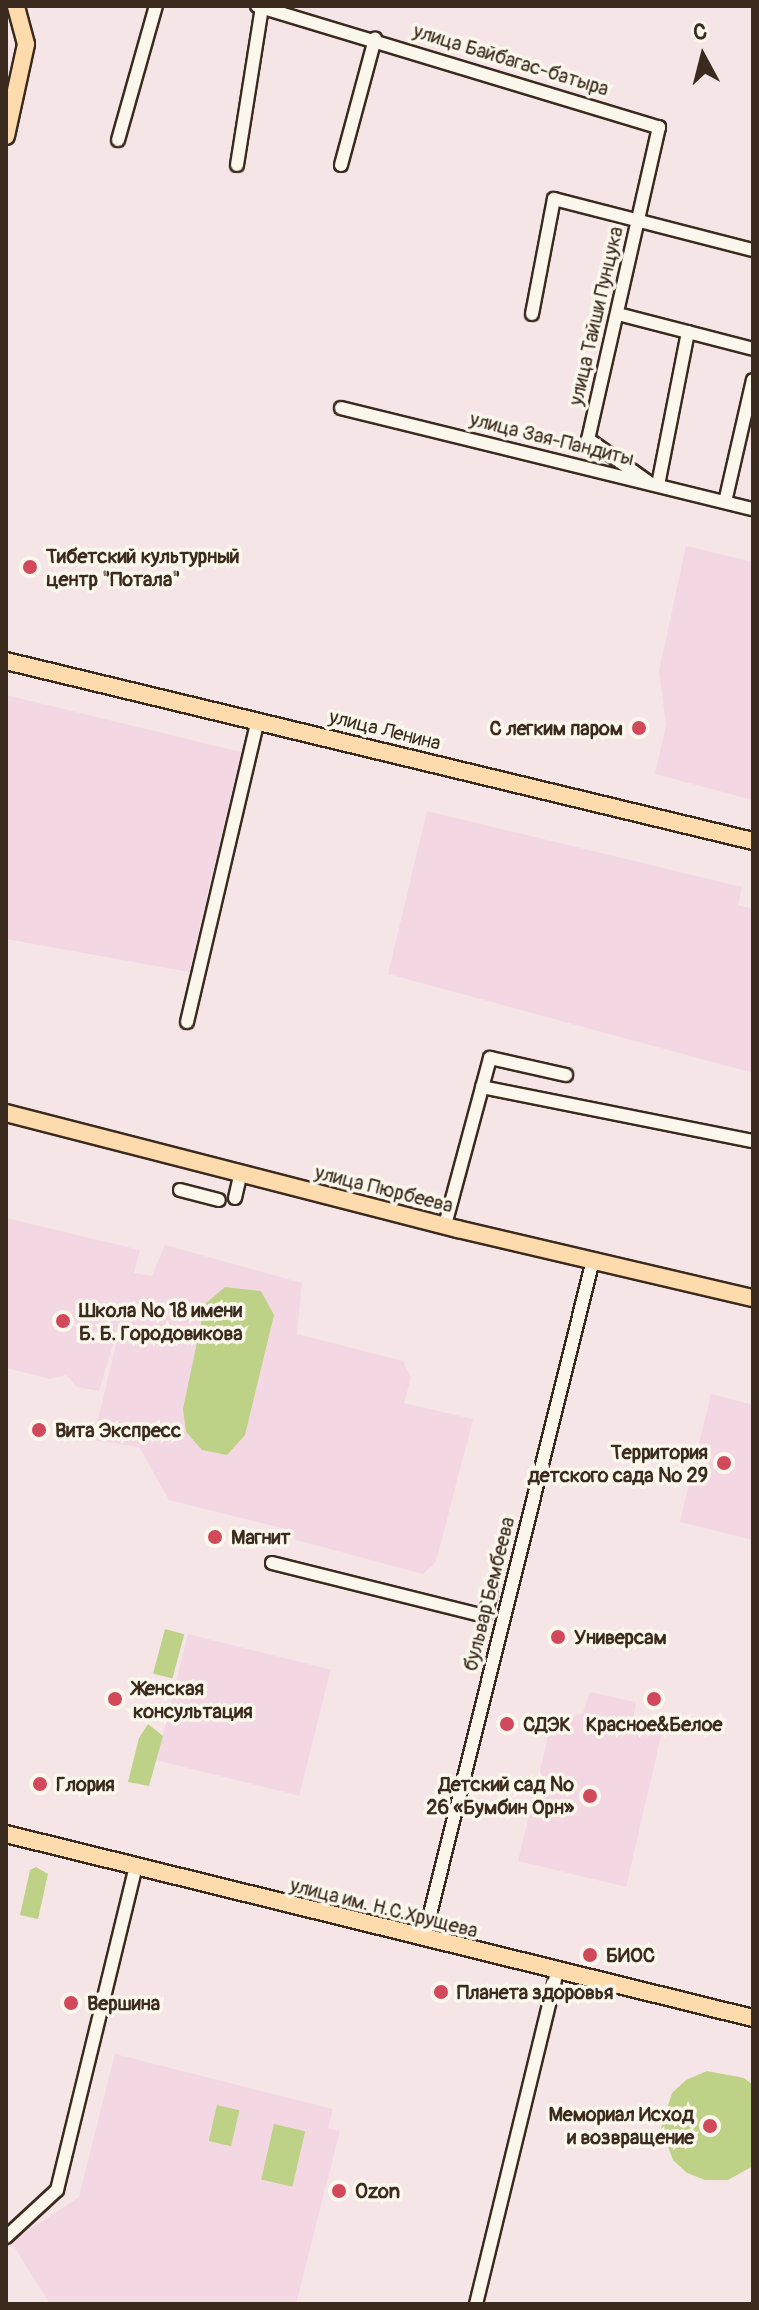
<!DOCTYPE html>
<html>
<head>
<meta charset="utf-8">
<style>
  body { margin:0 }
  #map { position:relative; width:759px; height:2310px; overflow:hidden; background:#f6e5e7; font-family:Pangolin,sans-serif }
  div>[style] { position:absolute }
  .built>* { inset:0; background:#f3d8e3; transform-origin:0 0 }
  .green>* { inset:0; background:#bed287; transform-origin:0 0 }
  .roads { filter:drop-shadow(2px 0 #3b2a1e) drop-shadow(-2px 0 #3b2a1e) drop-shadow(0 2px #3b2a1e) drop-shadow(0 -2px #3b2a1e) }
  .minor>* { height:12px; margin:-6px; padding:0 6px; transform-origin:6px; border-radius:6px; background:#fbf7ec }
  .major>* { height:16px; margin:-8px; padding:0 8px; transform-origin:8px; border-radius:8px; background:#fedbac }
  .dots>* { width:22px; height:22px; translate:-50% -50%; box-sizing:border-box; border:4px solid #fbf7ec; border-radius:50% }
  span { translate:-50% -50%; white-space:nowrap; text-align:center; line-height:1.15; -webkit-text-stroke:7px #fbf7ec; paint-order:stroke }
  .street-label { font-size:20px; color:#3b2a1e }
  .poi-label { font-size:20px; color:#3b2a1e; font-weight:700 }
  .left { translate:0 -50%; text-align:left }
  .right { translate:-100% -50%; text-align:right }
  .frame { position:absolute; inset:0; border:8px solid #3b2a1e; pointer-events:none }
  .north { position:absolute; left:663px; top:16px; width:80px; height:80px; -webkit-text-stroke:6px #fbf7ec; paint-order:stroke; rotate:353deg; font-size:22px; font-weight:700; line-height:32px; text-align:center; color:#3b2a1e }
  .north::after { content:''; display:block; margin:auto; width:28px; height:36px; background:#3b2a1e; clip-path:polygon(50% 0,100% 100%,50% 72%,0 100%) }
</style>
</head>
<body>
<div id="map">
  <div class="built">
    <div style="clip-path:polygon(686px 546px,753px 562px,753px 800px,655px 774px,666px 725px,659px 671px)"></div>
    <div style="clip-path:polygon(6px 695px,241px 752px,189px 972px,6px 939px)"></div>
    <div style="clip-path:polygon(427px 811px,742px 887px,738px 905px,753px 909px,753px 1073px,388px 974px)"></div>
    <div style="clip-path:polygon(6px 1218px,140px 1250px,134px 1273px,152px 1276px,165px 1245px,302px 1283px,297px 1334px,403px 1361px,411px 1378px,404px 1403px,473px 1419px,436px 1562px,423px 1574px,296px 1540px,286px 1529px,169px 1500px,139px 1447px,93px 1440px,127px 1299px,99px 1391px,77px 1387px,66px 1375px,50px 1379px,6px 1368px)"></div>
    <div style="clip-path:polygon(711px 1394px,753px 1405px,753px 1540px,680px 1522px)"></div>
    <div style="left:188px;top:1634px;width:147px;height:130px;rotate:14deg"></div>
    <div style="clip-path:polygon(590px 1692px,636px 1702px,632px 1724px,662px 1732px,626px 1887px,518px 1861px,550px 1729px,583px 1712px)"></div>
    <div style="clip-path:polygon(115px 2054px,333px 2109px,328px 2128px,340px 2131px,296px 2304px,50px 2304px,11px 2242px,79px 2197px)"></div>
  </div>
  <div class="green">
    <div style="clip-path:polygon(225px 1287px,261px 1291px,274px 1315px,245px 1435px,227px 1455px,202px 1450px,186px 1432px,183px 1409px,205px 1304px)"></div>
    <div style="left:165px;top:1629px;width:20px;height:46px;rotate:15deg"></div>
    <div style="clip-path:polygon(148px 1724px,163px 1736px,149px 1786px,128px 1782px,139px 1738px)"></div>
    <div style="clip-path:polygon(36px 1867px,48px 1874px,38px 1919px,20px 1915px,30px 1870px)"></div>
    <div style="clip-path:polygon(707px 2071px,744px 2078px,753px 2085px,753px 2166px,728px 2180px,705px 2180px,687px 2173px,673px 2160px,661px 2128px,672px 2093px,686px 2080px)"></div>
    <div style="left:217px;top:2105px;width:23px;height:37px;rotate:13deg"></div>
    <div style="left:274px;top:2124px;width:32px;height:57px;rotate:13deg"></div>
  </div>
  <div class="roads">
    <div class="minor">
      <div style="left:257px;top:6px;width:420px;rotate:16.8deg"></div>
      <div style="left:659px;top:127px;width:320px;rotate:102.8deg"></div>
      <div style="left:588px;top:439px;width:76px;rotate:35.4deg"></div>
      <div style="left:118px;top:140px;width:139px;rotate:-74.2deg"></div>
      <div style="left:237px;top:165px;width:160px;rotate:-81deg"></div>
      <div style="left:341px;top:165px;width:131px;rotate:-74.9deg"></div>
      <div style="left:532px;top:314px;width:117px;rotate:-79.2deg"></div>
      <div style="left:554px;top:199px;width:205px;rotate:14.4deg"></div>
      <div style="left:618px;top:314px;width:139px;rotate:14.5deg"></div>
      <div style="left:341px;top:408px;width:424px;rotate:13.8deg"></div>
      <div style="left:658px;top:485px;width:156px;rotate:-78.9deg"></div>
      <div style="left:725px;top:502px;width:125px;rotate:-77.1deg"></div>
      <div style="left:187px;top:1022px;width:310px;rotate:-76.8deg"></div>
      <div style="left:482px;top:1087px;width:276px;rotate:11.3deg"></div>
      <div style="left:180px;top:1190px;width:40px;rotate:14.4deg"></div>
      <div style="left:235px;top:1198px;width:26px;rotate:-77deg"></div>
      <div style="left:445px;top:1225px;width:173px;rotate:-74.9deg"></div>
      <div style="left:490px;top:1058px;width:78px;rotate:12.6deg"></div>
      <div style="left:272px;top:1563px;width:219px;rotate:14deg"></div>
      <div style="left:485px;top:1616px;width:25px;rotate:-76deg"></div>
      <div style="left:424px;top:1938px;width:699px;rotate:-76deg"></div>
      <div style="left:6px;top:2237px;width:69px;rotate:-42.7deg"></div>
      <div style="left:57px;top:2190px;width:333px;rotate:-76.3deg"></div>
      <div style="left:476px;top:2304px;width:342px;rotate:-76.3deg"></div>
    </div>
    <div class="major">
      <div style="left:6px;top:136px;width:94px;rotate:-77.7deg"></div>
      <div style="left:26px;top:44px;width:39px;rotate:-105deg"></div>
      <div style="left:6px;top:661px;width:768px;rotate:13.55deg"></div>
      <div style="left:6px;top:1113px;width:467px;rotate:14.4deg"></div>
      <div style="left:458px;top:1229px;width:303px;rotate:13.2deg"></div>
      <div style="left:6px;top:1834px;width:769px;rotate:13.84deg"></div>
    </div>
  </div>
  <div class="dots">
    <div style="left:30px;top:567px;background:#d1495b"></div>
    <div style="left:639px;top:728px;background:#d1495b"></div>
    <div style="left:63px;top:1321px;background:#d1495b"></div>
    <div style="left:39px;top:1430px;background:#d1495b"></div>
    <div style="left:724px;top:1463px;background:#d1495b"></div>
    <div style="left:215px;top:1537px;background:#d1495b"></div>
    <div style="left:558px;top:1637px;background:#d1495b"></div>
    <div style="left:115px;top:1699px;background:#d1495b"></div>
    <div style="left:654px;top:1699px;background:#d1495b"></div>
    <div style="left:507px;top:1724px;background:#d1495b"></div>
    <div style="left:40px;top:1784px;background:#d1495b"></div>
    <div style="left:590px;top:1796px;background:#d1495b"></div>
    <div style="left:590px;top:1955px;background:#d1495b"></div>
    <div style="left:441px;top:1992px;background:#d1495b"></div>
    <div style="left:71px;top:2003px;background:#d1495b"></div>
    <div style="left:710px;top:2126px;background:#d1495b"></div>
    <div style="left:339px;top:2191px;background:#d1495b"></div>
  </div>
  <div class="street-label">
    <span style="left:511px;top:60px;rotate:17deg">улица Байбагас-батыра</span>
    <span style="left:596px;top:316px;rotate:-77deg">улица Тайши Пунцука</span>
    <span style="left:552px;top:439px;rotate:14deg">улица Зая-Пандиты</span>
    <span style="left:385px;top:730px;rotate:14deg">улица Ленина</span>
    <span style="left:384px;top:1189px;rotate:14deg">улица Пюрбеева</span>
    <span style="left:489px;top:1594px;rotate:-76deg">бульвар Бембеева</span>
    <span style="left:384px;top:1908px;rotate:14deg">улица им. Н.С.Хрущева</span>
  </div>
  <div class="poi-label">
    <span class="left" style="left:46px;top:568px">Тибетский культурный<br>центр "Потала"</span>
    <span class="right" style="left:623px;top:728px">С легким паром</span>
    <span class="left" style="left:79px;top:1322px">Школа № 18 имени<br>Б. Б. Городовикова</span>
    <span class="left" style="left:55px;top:1430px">Вита Экспресс</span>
    <span class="right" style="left:708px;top:1464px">Территория<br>детского сада № 29</span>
    <span class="left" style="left:231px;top:1537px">Магнит</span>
    <span class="left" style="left:574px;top:1637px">Универсам</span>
    <span class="left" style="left:133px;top:1700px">Женская<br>консультация</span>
    <span class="left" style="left:523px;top:1724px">СДЭК</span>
    <span style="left:654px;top:1724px">Красное&amp;Белое</span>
    <span class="left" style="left:56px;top:1784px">Глория</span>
    <span class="right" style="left:574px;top:1796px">Детский сад №<br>26 «Бумбин Орн»</span>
    <span class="left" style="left:606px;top:1955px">БИОС</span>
    <span class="left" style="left:457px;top:1992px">Планета здоровья</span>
    <span class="left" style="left:87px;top:2003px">Вершина</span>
    <span class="right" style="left:694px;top:2126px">Мемориал Исход<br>и возвращение</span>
    <span class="left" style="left:355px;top:2191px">Ozon</span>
  </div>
  <div class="frame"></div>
  <div class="north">С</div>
</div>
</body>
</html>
